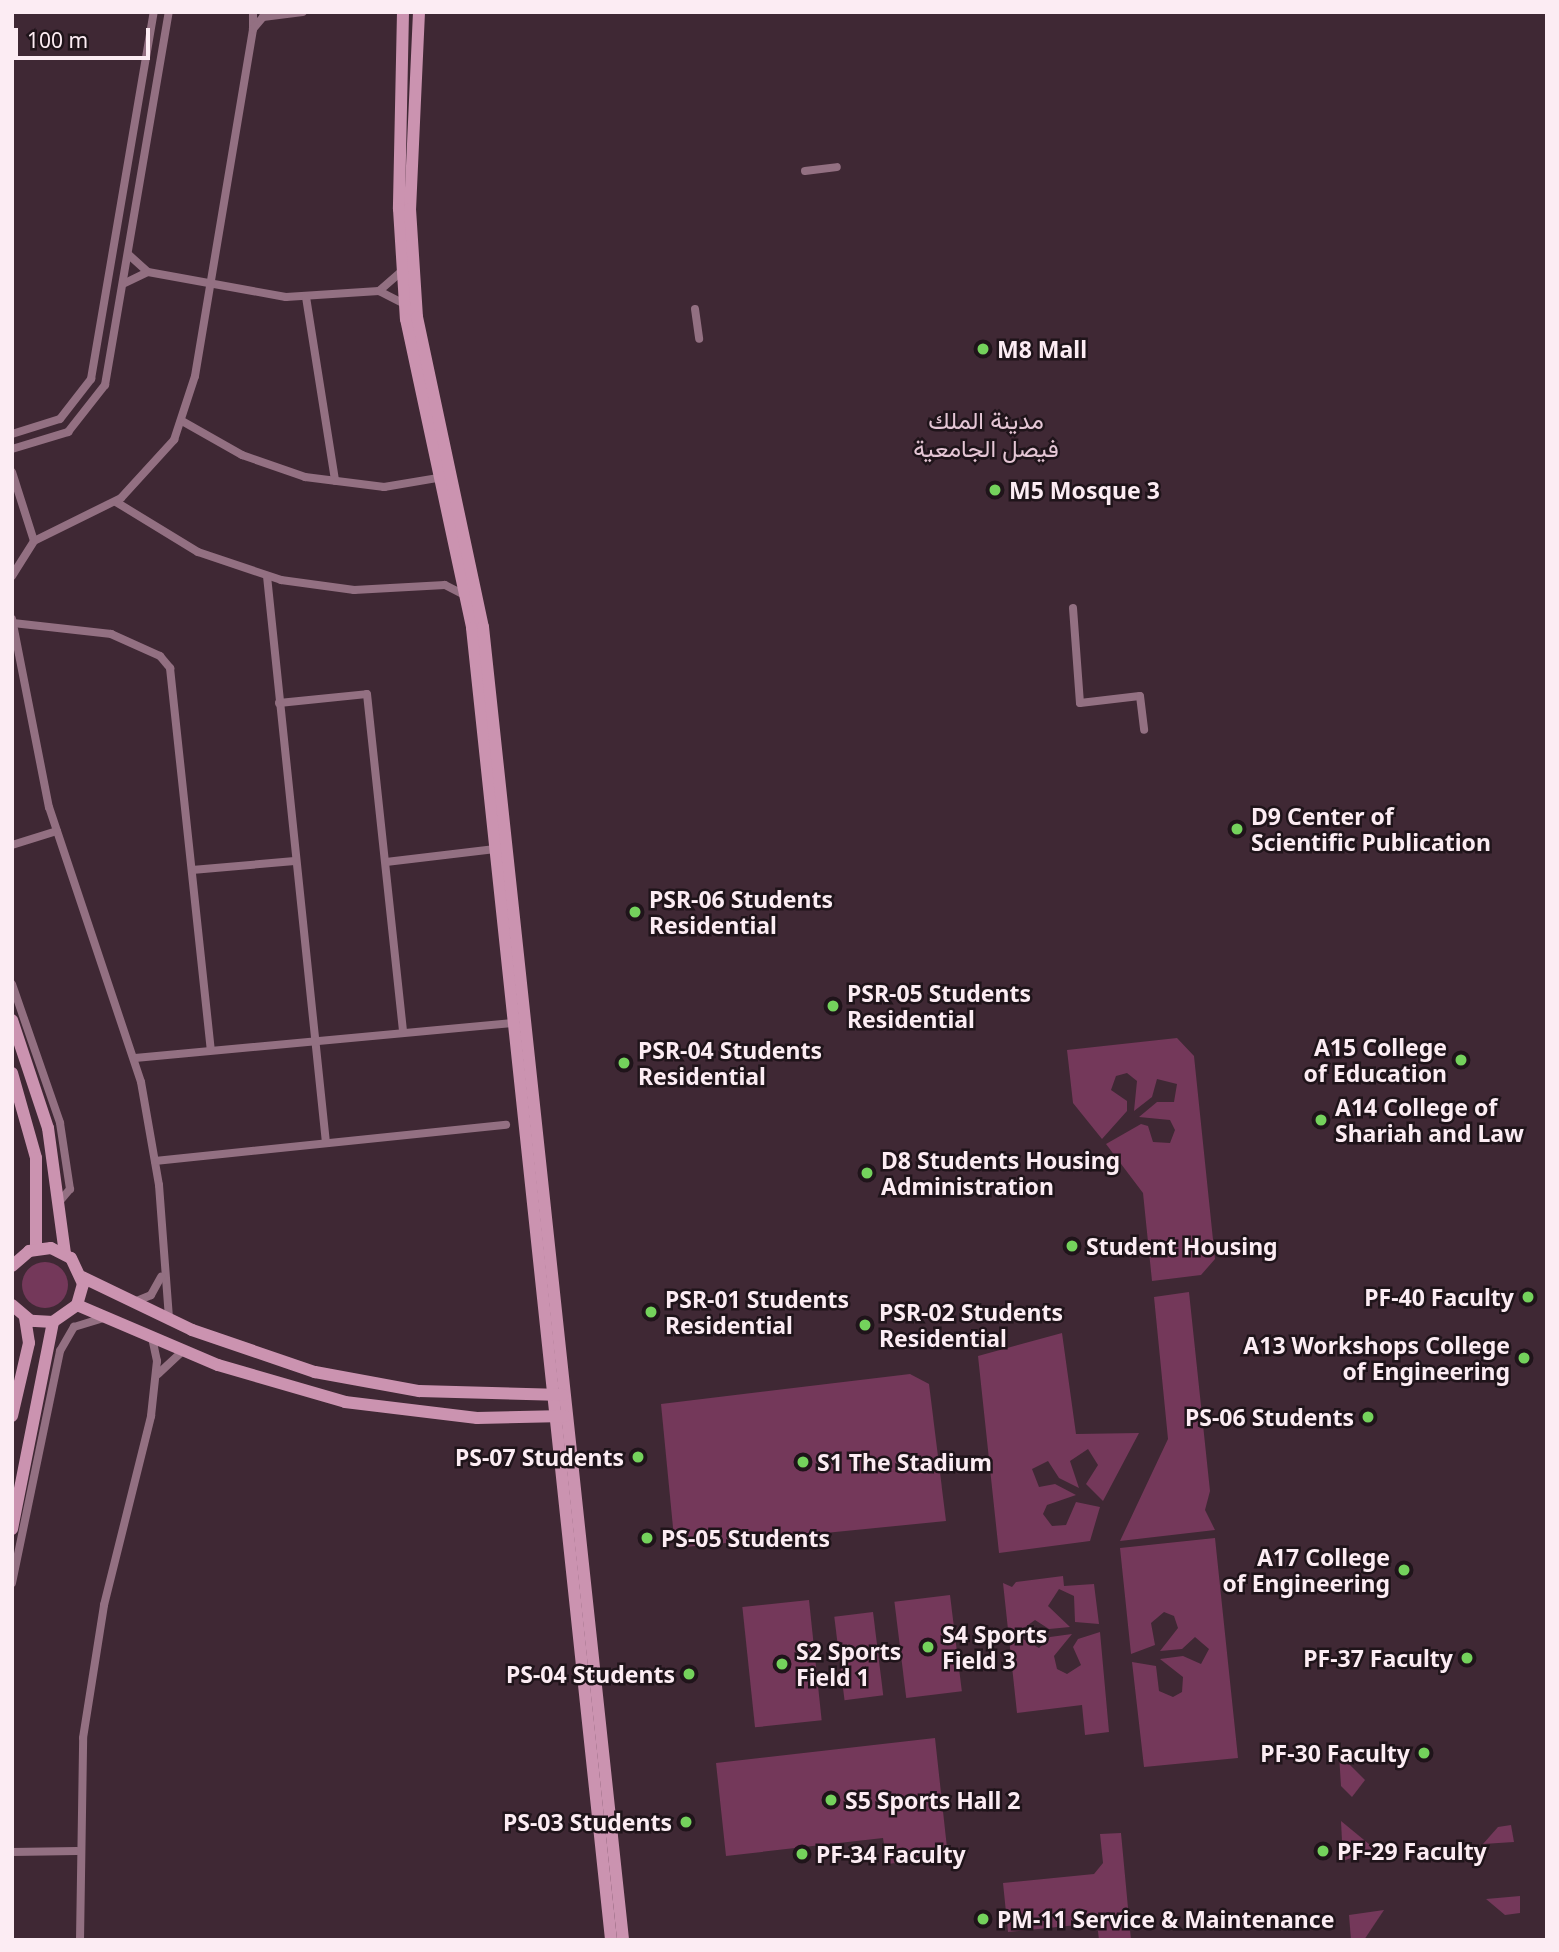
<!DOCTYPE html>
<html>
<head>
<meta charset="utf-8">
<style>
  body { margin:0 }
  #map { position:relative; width:1559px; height:1952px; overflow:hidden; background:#3f2834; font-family:"Noto Sans",Vazirmatn,sans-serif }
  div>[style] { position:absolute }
  .green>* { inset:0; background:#74385a; transform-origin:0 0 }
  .round { border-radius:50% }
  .street>* { height:8px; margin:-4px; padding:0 4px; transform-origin:4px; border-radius:4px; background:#937082 }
  .secondary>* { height:12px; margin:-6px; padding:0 6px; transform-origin:6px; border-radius:6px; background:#cb93b0 }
  .dots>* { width:19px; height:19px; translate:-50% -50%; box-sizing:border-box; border:4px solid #1f141a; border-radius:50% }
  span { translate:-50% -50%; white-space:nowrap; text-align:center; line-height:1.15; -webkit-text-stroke:5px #1f141a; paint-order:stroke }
  .poi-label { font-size:23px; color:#fcecf3; font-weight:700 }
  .left { translate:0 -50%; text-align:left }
  .right { translate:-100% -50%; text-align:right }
  .neighbourhood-label { font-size:24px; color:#e5c6d5 }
  .frame { position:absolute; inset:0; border:14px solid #fcecf3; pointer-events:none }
  .scale { position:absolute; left:14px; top:28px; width:136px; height:32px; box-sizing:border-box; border:4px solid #fcecf3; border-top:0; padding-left:9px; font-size:21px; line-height:24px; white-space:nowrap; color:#fcecf3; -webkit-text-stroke:5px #1f141a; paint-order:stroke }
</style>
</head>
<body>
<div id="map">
  <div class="green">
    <div style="clip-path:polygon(1177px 1038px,1194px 1056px,1215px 1259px,1201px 1275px,1152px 1281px,1143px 1193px,1106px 1144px,1141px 1124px,1148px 1126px,1153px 1142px,1170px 1143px,1175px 1130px,1170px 1120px,1139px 1117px,1157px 1102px,1174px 1102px,1177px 1084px,1157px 1079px,1152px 1097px,1134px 1111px,1137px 1081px,1127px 1073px,1116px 1076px,1111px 1090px,1127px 1101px,1127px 1111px,1102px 1139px,1073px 1103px,1067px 1050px)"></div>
    <div class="round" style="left:22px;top:1262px;width:46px;height:46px"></div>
    <div style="clip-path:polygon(1189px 1292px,1210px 1491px,1205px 1510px,1215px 1530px,1120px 1541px,1168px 1439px,1154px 1297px)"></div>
    <div style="clip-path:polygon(1062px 1333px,1076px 1434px,1139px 1433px,1103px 1501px,1086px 1484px,1098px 1465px,1088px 1449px,1070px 1461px,1079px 1488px,1059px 1478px,1048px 1461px,1032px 1469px,1039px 1487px,1055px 1484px,1076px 1495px,1047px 1505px,1043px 1514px,1052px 1526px,1066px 1525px,1076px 1502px,1100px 1507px,1090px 1541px,999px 1553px,978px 1356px)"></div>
    <div style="clip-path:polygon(910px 1374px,929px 1384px,946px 1521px,675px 1548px,661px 1404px)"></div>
    <div style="clip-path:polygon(1215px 1538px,1238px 1758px,1144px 1767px,1132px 1662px,1156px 1666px,1159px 1691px,1173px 1697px,1182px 1692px,1183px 1677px,1160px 1659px,1183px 1656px,1201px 1664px,1209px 1649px,1195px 1637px,1182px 1649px,1160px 1651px,1178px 1628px,1174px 1616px,1164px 1612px,1151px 1623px,1155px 1645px,1131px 1654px,1120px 1548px)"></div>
    <div style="clip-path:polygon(1063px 1576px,1064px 1586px,1094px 1584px,1099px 1624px,1075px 1622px,1074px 1596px,1059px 1589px,1048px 1606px,1070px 1627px,1049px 1629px,1035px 1620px,1024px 1628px,1023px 1639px,1039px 1648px,1050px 1637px,1072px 1634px,1054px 1656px,1057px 1669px,1067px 1674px,1081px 1665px,1073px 1647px,1078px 1639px,1100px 1632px,1109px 1732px,1085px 1735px,1082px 1705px,1017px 1713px,1003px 1583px,1012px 1587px,1016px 1582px)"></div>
    <div style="left:950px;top:1595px;width:97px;height:56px;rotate:83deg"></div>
    <div style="left:809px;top:1600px;width:121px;height:67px;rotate:84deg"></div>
    <div style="left:873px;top:1612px;width:84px;height:39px;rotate:83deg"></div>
    <div style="clip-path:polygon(935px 1738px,948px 1857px,887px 1864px,883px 1838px,726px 1856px,716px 1763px)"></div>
    <div style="clip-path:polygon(1339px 1754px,1365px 1780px,1352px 1797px,1341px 1786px)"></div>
    <div style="clip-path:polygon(1341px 1821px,1375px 1849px,1343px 1861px)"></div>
    <div style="clip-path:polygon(1511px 1825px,1514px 1842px,1483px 1844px,1498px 1827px)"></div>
    <div style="clip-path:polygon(1121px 1833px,1131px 1940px,1099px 1940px,1097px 1923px,1008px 1932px,1003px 1883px,1094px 1874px,1103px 1863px,1100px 1834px)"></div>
    <div style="clip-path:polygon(1520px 1896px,1520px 1913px,1505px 1915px,1486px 1899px)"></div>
    <div style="clip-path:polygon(1384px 1910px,1364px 1940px,1351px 1940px,1349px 1915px)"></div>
  </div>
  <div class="street">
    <div style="left:253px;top:12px;width:17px;rotate:90deg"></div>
    <div style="left:805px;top:171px;width:32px;rotate:-7deg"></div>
    <div style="left:129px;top:255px;width:25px;rotate:42deg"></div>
    <div style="left:148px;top:272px;width:140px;rotate:10.3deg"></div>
    <div style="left:286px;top:297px;width:93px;rotate:-3.7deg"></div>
    <div style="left:379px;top:291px;width:30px;rotate:-41deg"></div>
    <div style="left:125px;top:283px;width:25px;rotate:-26deg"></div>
    <div style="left:379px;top:291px;width:28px;rotate:27deg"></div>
    <div style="left:306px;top:297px;width:186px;rotate:81deg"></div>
    <div style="left:695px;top:309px;width:30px;rotate:82deg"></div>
    <div style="left:182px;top:421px;width:69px;rotate:29.5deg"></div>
    <div style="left:242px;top:455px;width:67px;rotate:19.2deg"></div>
    <div style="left:305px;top:477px;width:80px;rotate:7.2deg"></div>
    <div style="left:384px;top:487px;width:55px;rotate:-9.5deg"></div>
    <div style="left:12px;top:434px;width:50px;rotate:-17.4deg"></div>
    <div style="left:60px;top:419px;width:51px;rotate:-52.2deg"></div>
    <div style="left:91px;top:379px;width:372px;rotate:-80.3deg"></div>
    <div style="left:12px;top:449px;width:59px;rotate:-16.9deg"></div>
    <div style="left:68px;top:432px;width:60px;rotate:-51.8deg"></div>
    <div style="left:105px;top:385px;width:378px;rotate:-80.3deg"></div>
    <div style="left:12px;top:472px;width:72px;rotate:72.3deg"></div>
    <div style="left:116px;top:502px;width:96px;rotate:31.4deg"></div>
    <div style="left:198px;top:552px;width:88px;rotate:18.6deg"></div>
    <div style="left:281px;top:580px;width:74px;rotate:7.8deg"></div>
    <div style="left:354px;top:590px;width:91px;rotate:-3.1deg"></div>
    <div style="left:445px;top:585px;width:25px;rotate:27deg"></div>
    <div style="left:12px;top:576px;width:41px;rotate:-57.8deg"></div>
    <div style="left:34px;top:541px;width:97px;rotate:-26.3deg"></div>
    <div style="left:121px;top:498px;width:79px;rotate:-47.6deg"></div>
    <div style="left:174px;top:440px;width:67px;rotate:-71.8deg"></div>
    <div style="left:195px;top:376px;width:352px;rotate:-80.5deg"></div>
    <div style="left:253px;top:29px;width:16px;rotate:-50deg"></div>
    <div style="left:263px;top:17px;width:40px;rotate:-7.1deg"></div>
    <div style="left:267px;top:576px;width:570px;rotate:84.06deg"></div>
    <div style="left:1073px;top:608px;width:95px;rotate:85.8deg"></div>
    <div style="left:1080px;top:703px;width:60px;rotate:-6.7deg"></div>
    <div style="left:1140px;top:696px;width:34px;rotate:83deg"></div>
    <div style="left:12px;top:619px;width:192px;rotate:78.9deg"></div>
    <div style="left:49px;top:807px;width:290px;rotate:71.5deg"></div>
    <div style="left:141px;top:1082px;width:105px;rotate:80.1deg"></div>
    <div style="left:159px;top:1185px;width:134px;rotate:85.7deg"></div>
    <div style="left:13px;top:623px;width:99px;rotate:6.4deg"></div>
    <div style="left:111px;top:634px;width:54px;rotate:24.2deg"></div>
    <div style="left:160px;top:656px;width:16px;rotate:50deg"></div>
    <div style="left:170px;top:668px;width:383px;rotate:83.9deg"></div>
    <div style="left:279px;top:703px;width:88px;rotate:-5.8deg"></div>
    <div style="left:367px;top:694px;width:337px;rotate:83.9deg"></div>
    <div style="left:12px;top:845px;width:47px;rotate:-17.3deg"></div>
    <div style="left:386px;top:862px;width:110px;rotate:-6.8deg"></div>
    <div style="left:192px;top:870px;width:103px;rotate:-5deg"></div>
    <div style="left:12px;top:984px;width:147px;rotate:70.9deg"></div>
    <div style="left:60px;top:1123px;width:67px;rotate:81.4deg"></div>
    <div style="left:70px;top:1189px;width:17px;rotate:130deg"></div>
    <div style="left:135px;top:1058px;width:381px;rotate:-5.3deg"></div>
    <div style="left:155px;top:1161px;width:353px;rotate:-5.9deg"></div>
    <div style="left:134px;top:1302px;width:18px;rotate:-22deg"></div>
    <div style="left:151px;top:1295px;width:21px;rotate:-61deg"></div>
    <div style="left:158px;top:1374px;width:34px;rotate:-43deg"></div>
    <div style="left:12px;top:1583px;width:237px;rotate:-78.3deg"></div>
    <div style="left:60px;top:1351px;width:28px;rotate:-60deg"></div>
    <div style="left:74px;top:1327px;width:31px;rotate:-17deg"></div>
    <div style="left:12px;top:1852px;width:65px;rotate:-0.9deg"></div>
    <div style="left:80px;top:1940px;width:202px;rotate:-89.1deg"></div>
    <div style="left:83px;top:1738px;width:135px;rotate:-81deg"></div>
    <div style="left:104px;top:1605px;width:195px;rotate:-76deg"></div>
    <div style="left:151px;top:1416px;width:55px;rotate:-83.8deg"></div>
    <div style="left:157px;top:1361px;width:25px;rotate:-102deg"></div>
  </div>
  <div class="secondary">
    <div style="left:403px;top:12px;width:197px;rotate:91.2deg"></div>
    <div style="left:399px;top:209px;width:110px;rotate:86.4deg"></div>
    <div style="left:406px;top:319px;width:316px;rotate:77.9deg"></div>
    <div style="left:472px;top:628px;width:1319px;rotate:83.95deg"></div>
    <div style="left:419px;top:12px;width:197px;rotate:92.6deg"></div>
    <div style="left:410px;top:209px;width:108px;rotate:86.3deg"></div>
    <div style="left:417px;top:317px;width:317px;rotate:78deg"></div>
    <div style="left:483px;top:627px;width:1320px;rotate:83.91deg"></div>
    <div style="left:12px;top:1020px;width:114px;rotate:71.6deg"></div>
    <div style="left:48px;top:1128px;width:126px;rotate:82.3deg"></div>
    <div style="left:12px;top:1073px;width:88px;rotate:74.2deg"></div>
    <div style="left:36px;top:1158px;width:90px;rotate:90deg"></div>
    <div style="left:12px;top:1266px;width:23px;rotate:-41deg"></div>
    <div style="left:29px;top:1251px;width:22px;rotate:-8deg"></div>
    <div style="left:51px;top:1248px;width:22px;rotate:27deg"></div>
    <div style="left:71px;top:1258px;width:29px;rotate:65deg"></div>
    <div style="left:83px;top:1284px;width:22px;rotate:106deg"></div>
    <div style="left:77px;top:1305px;width:29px;rotate:145deg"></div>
    <div style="left:53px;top:1322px;width:22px;rotate:-177deg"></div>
    <div style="left:31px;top:1321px;width:25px;rotate:-140deg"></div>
    <div style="left:82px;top:1277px;width:122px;rotate:25.7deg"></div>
    <div style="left:192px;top:1330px;width:130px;rotate:18.9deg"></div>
    <div style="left:315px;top:1372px;width:106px;rotate:10.4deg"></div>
    <div style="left:419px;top:1391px;width:144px;rotate:1.6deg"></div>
    <div style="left:77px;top:1305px;width:153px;rotate:23.1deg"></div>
    <div style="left:218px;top:1365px;width:132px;rotate:16.2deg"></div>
    <div style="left:345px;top:1402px;width:133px;rotate:6.9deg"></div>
    <div style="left:477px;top:1418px;width:88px;rotate:-1.3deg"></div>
    <div style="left:12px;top:1416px;width:75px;rotate:-76.9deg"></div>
    <div style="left:29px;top:1343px;width:25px;rotate:-99deg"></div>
    <div style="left:12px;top:1529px;width:211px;rotate:-78.8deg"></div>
  </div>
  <div class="dots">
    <div style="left:983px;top:349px;background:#74d25c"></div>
    <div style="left:995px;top:490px;background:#74d25c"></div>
    <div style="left:1237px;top:829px;background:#74d25c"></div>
    <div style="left:635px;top:912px;background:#74d25c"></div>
    <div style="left:833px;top:1006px;background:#74d25c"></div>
    <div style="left:1461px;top:1060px;background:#74d25c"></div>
    <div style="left:624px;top:1063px;background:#74d25c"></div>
    <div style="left:1321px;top:1120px;background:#74d25c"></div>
    <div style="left:867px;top:1173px;background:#74d25c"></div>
    <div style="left:1072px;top:1246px;background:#74d25c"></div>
    <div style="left:1528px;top:1297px;background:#74d25c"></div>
    <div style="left:651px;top:1312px;background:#74d25c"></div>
    <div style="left:865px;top:1325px;background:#74d25c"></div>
    <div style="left:1524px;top:1358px;background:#74d25c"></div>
    <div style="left:1368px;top:1417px;background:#74d25c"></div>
    <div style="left:638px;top:1457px;background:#74d25c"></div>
    <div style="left:803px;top:1462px;background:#74d25c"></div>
    <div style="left:647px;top:1538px;background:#74d25c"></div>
    <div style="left:1404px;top:1570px;background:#74d25c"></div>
    <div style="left:928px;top:1647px;background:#74d25c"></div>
    <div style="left:1467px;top:1658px;background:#74d25c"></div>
    <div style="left:782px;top:1664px;background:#74d25c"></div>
    <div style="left:689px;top:1674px;background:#74d25c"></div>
    <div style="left:1424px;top:1753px;background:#74d25c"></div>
    <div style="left:831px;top:1800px;background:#74d25c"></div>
    <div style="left:686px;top:1822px;background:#74d25c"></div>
    <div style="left:1323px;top:1851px;background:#74d25c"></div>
    <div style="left:802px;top:1854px;background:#74d25c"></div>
    <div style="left:983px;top:1919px;background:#74d25c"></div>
  </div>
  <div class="poi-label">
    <span class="left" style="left:997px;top:349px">M8 Mall</span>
    <span class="left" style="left:1009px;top:490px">M5 Mosque 3</span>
    <span class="left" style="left:1251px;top:829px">D9 Center of<br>Scientific Publication</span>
    <span class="left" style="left:649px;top:912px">PSR-06 Students<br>Residential</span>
    <span class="left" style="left:847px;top:1006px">PSR-05 Students<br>Residential</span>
    <span class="right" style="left:1447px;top:1060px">A15 College<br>of Education</span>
    <span class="left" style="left:638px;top:1063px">PSR-04 Students<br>Residential</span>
    <span class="left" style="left:1335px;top:1120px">A14 College of<br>Shariah and Law</span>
    <span class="left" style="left:881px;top:1173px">D8 Students Housing<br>Administration</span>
    <span class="left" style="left:1086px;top:1246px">Student Housing</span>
    <span class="right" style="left:1514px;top:1297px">PF-40 Faculty</span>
    <span class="left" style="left:665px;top:1312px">PSR-01 Students<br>Residential</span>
    <span class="left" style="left:879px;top:1325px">PSR-02 Students<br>Residential</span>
    <span class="right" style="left:1510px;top:1358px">A13 Workshops College<br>of Engineering</span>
    <span class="right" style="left:1354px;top:1417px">PS-06 Students</span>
    <span class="right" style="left:624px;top:1457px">PS-07 Students</span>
    <span class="left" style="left:817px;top:1462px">S1 The Stadium</span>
    <span class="left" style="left:661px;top:1538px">PS-05 Students</span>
    <span class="right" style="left:1390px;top:1570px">A17 College<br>of Engineering</span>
    <span class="left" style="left:942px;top:1647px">S4 Sports<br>Field 3</span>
    <span class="left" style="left:796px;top:1664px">S2 Sports<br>Field 1</span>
    <span class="right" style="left:1453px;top:1658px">PF-37 Faculty</span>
    <span class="right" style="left:675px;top:1674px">PS-04 Students</span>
    <span class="right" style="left:1410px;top:1753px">PF-30 Faculty</span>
    <span class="left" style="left:845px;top:1800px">S5 Sports Hall 2</span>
    <span class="right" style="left:672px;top:1822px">PS-03 Students</span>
    <span class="left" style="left:1337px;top:1851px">PF-29 Faculty</span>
    <span class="left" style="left:816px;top:1854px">PF-34 Faculty</span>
    <span class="left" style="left:997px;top:1919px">PM-11 Service &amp; Maintenance</span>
  </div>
  <div class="neighbourhood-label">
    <span style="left:986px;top:434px">مدينة الملك<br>فيصل الجامعية</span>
  </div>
  <div class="frame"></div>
  <div class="scale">100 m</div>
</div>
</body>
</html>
